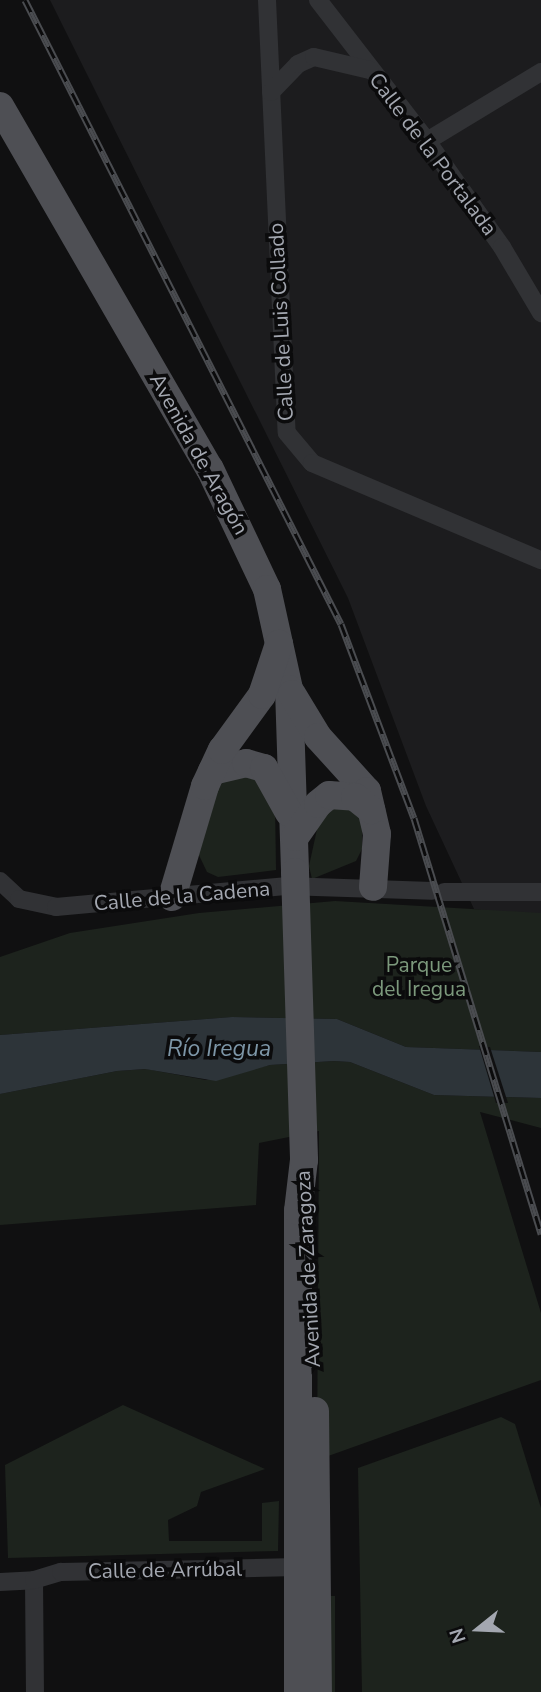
<!DOCTYPE html>
<html>
<head>
<meta charset="utf-8">
<style>
  body { margin:0 }
  #map { position:relative; width:541px; height:1692px; overflow:hidden; background:#101011; font-family:"Nunito Sans",sans-serif }
  div>[style] { position:absolute }
  .built>* { inset:0; background:#1c1c1e }
  .green>* { inset:0; background:#1d231d; transform-origin:0 0 }
  .water>* { inset:0; background:#2d3439 }
  .pier>* { inset:0; background:#101011 }
  .street>* { height:18px; margin:-9px; padding:0 9px; transform-origin:9px; border-radius:9px; background:#313235 }
  .primary>* { height:28px; margin:-14px; padding:0 14px; transform-origin:14px; border-radius:14px; background:#4e4f54 }
  .rail>* { height:7px; margin-top:-3.5px; transform-origin:0; background:repeating-linear-gradient(90deg,#0b0b0c 0 13px,#4a4c50 0 26px); box-sizing:border-box; border-block:2px solid #4a4c50 }
  .primary-bridge>* { height:28px; margin:-14px; padding:0 14px; transform-origin:14px; border-radius:14px; background:#4e4f54 }
  span { translate:-50% -50%; white-space:nowrap; text-align:center; line-height:1.15; -webkit-text-stroke:7px #0b0b0c; paint-order:stroke }
  .street-label { font-size:21px; color:#a3a7b0 }
  .park-label { font-size:21px; color:#7c997c }
  .water-label { font-size:23px; color:#7d96a7; font-style:italic }
  .north { position:absolute; left:443px; top:1594px; width:70px; height:70px; -webkit-text-stroke:5px #0b0b0c; paint-order:stroke; rotate:252deg; font-size:19px; font-weight:700; line-height:28px; text-align:center; color:#a3a7b0 }
  .north::after { content:''; display:block; margin:auto; width:24px; height:32px; background:#a3a7b0; clip-path:polygon(50% 0,100% 100%,50% 72%,0 100%) }
</style>
</head>
<body>
<div id="map">
  <div class="built">
    <div style="clip-path:polygon(50px 0,541px 0,541px 918px,474px 909px,426px 806px,348px 598px)"></div>
  </div>
  <div class="green">
    <div style="clip-path:polygon(254px 773px,275px 806px,276px 870px,218px 877px,207px 872px,197px 851px,217px 792px,225px 778px)"></div>
    <div style="clip-path:polygon(346px 803px,362px 820px,362px 849px,356px 861px,312px 879px,309px 866px,321px 811px)"></div>
    <div style="clip-path:polygon(335px 901px,541px 913px,541px 1052px,406px 1047px,337px 1019px,232px 1017px,0 1035px,0 957px,70px 933px,199px 913px)"></div>
    <div style="clip-path:polygon(334px 1061px,350px 1062px,434px 1095px,541px 1098px,541px 1128px,480px 1112px,541px 1313px,541px 1380px,317px 1460px,319px 1131px,259px 1143px,256px 1205px,0 1225px,0 1094px,117px 1071px,146px 1069px,206px 1080px,270px 1065px)"></div>
    <div style="clip-path:polygon(123px 1405px,265px 1469px,201px 1492px,197px 1506px,168px 1520px,169px 1541px,262px 1541px,262px 1503px,279px 1501px,278px 1551px,8px 1558px,5px 1465px)"></div>
    <div style="clip-path:polygon(501px 1417px,515px 1424px,541px 1508px,541px 1692px,362px 1692px,358px 1468px)"></div>
    <div style="left:329px;top:1596px;width:6px;height:96px"></div>
  </div>
  <div class="water">
    <div style="clip-path:polygon(232px 1017px,337px 1019px,406px 1047px,541px 1052px,541px 1098px,434px 1095px,350px 1062px,334px 1061px,270px 1065px,216px 1081px,145px 1069px,117px 1071px,0 1094px,0 1035px)"></div>
  </div>
  <div class="pier">
    <div style="clip-path:polygon(479px 1046px,490px 1047px,508px 1103px,496px 1103px)"></div>
  </div>
  <div class="street">
    <div style="left:267px;top:0;width:433px;rotate:87.4deg"></div>
    <div style="left:287px;top:433px;width:39px;rotate:50deg"></div>
    <div style="left:312px;top:463px;width:249px;rotate:23deg"></div>
    <div style="left:318px;top:0;width:178px;rotate:52.3deg"></div>
    <div style="left:427px;top:141px;width:130px;rotate:54.7deg"></div>
    <div style="left:502px;top:247px;width:77px;rotate:59.4deg"></div>
    <div style="left:271px;top:92px;width:39px;rotate:-46deg"></div>
    <div style="left:298px;top:64px;width:17px;rotate:-24deg"></div>
    <div style="left:314px;top:57px;width:57px;rotate:13.1deg"></div>
    <div style="left:427px;top:141px;width:133px;rotate:-31.2deg"></div>
    <div style="left:0;top:881px;width:26px;rotate:43deg"></div>
    <div style="left:19px;top:899px;width:38px;rotate:12deg"></div>
    <div style="left:56px;top:907px;width:230px;rotate:-5.2deg"></div>
    <div style="left:285px;top:886px;width:147px;rotate:1.9deg"></div>
    <div style="left:444px;top:892px;width:97px"></div>
    <div style="left:34px;top:1580px;width:112px;rotate:89.5deg"></div>
    <div style="left:0;top:1582px;width:34px;rotate:-3deg"></div>
    <div style="left:34px;top:1580px;width:28px;rotate:-17deg"></div>
    <div style="left:61px;top:1572px;width:236px;rotate:-1.2deg"></div>
  </div>
  <div class="primary">
    <div style="left:0;top:106px;width:419px;rotate:60deg"></div>
    <div style="left:210px;top:469px;width:133px;rotate:64.6deg"></div>
    <div style="left:267px;top:589px;width:102px;rotate:77.6deg"></div>
    <div style="left:289px;top:689px;width:183px;rotate:88.1deg"></div>
    <div style="left:292px;top:694px;width:50px;rotate:58.8deg"></div>
    <div style="left:318px;top:737px;width:73px;rotate:47.8deg"></div>
    <div style="left:367px;top:791px;width:44px;rotate:76.9deg"></div>
    <div style="left:377px;top:834px;width:53px;rotate:94.3deg"></div>
    <div style="left:212px;top:771px;width:35px;rotate:-13deg"></div>
    <div style="left:246px;top:763px;width:19px;rotate:16deg"></div>
    <div style="left:264px;top:768px;width:51px;rotate:60.9deg"></div>
    <div style="left:295px;top:837px;width:40px;rotate:-55.1deg"></div>
    <div style="left:318px;top:804px;width:14px;rotate:-39deg"></div>
    <div style="left:329px;top:795px;width:26px;rotate:4deg"></div>
    <div style="left:355px;top:797px;width:21px;rotate:39deg"></div>
    <div style="left:172px;top:897px;width:116px;rotate:-73.4deg"></div>
    <div style="left:205px;top:786px;width:40px;rotate:-65deg"></div>
    <div style="left:222px;top:750px;width:68px;rotate:-54deg"></div>
    <div style="left:262px;top:695px;width:54px;rotate:-71.6deg"></div>
    <div style="left:315px;top:1411px;width:281px;rotate:89.4deg"></div>
    <div style="left:298px;top:1692px;width:481px;rotate:-90deg"></div>
    <div style="left:298px;top:1211px;width:51px;rotate:-83.3deg"></div>
  </div>
  <div class="rail">
    <div style="left:25px;top:0;width:699px;rotate:63.14deg"></div>
    <div style="left:341px;top:624px;width:207px;rotate:69.4deg"></div>
    <div style="left:414px;top:818px;width:435px;rotate:73deg"></div>
  </div>
  <div class="primary-bridge">
    <div style="left:295px;top:872px;width:288px;rotate:88.2deg"></div>
  </div>
  <div class="street-label">
    <span style="left:433px;top:154px;rotate:53deg">Calle de la Portalada</span>
    <span style="left:281px;top:322px;rotate:-93deg">Calle de Luis Collado</span>
    <span style="left:199px;top:454px;rotate:61deg">Avenida de Aragón</span>
    <span style="left:182px;top:896px;rotate:-5deg">Calle de la Cadena</span>
    <span style="left:308px;top:1269px;rotate:-93deg">Avenida de Zaragoza</span>
    <span style="left:165px;top:1570px;rotate:-1deg">Calle de Arrúbal</span>
  </div>
  <div class="park-label">
    <span style="left:419px;top:977px">Parque<br>del Iregua</span>
  </div>
  <div class="water-label">
    <span style="left:219px;top:1049px">Río Iregua</span>
  </div>
  <div class="north">N</div>
</div>
</body>
</html>
